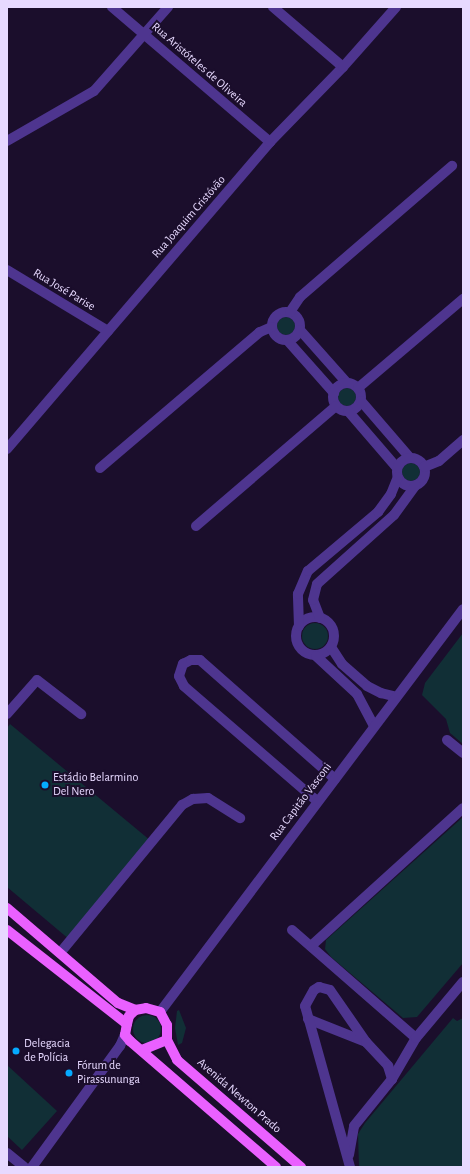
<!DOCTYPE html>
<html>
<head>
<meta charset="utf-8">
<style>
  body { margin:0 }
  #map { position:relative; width:470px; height:1174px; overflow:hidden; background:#1b0e2c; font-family:"Alegreya Sans",sans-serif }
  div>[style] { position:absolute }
  .green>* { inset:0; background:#112f36 }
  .round { border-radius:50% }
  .minor>* { height:10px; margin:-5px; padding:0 5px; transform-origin:5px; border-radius:5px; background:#4e358f }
  .minor>.ring { margin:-5px; padding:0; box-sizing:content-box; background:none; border:10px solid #4e358f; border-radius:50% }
  .major>* { height:10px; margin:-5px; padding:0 5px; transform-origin:5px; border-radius:5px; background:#ea60ff }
  .dots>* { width:11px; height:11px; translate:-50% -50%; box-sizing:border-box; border:2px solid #1b0e2c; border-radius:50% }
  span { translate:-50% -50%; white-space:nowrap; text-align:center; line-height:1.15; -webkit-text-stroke:4px #1b0e2c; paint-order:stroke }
  .street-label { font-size:12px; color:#e7d9ff }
  .poi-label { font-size:12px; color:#e7d9ff }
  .left { translate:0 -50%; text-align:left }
  .frame { position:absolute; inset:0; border:8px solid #e7d9ff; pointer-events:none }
</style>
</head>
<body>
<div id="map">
  <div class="green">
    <div class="round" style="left:277px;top:317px;width:18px;height:18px"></div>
    <div class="round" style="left:338px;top:388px;width:18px;height:18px"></div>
    <div class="round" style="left:402px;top:463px;width:18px;height:18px"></div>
    <div class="round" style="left:302px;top:623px;width:26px;height:26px"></div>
    <div style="clip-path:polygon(463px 633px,463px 744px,450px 733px,446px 719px,422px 695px,425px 683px)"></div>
    <div style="clip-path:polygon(10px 724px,151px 841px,70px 940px,7px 887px,7px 728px)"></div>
    <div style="clip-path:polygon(463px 817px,463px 963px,417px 1017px,403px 1018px,331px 957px,325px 949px,326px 940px)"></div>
    <div style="clip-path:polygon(179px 1010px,186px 1028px,182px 1043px,178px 1045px,175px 1028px,177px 1011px)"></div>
    <div class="round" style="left:133px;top:1015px;width:28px;height:28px"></div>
    <div style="clip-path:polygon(453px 1018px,457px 1021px,463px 1018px,463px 1167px,359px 1167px,358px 1134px,365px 1123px)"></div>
    <div style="clip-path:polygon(7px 1065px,57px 1111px,22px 1150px,7px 1136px)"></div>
  </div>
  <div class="minor">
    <div style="left:112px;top:7px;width:208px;rotate:40.5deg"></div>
    <div style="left:273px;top:7px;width:92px;rotate:40.6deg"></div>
    <div style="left:7px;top:141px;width:100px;rotate:-29.9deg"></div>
    <div style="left:94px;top:91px;width:112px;rotate:-48.6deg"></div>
    <div style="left:7px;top:270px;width:118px;rotate:31.1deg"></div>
    <div class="ring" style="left:272px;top:312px;width:18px;height:18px"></div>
    <div style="left:290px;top:312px;width:18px;rotate:-56deg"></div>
    <div style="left:300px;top:297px;width:201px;rotate:-40.8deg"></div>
    <div style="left:300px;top:330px;width:71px;rotate:48.4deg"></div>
    <div style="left:287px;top:340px;width:71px;rotate:48.4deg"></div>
    <div class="ring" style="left:333px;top:383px;width:18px;height:18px"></div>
    <div style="left:358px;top:388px;width:138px;rotate:-40.3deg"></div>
    <div style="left:361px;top:401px;width:75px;rotate:49.3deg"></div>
    <div style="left:348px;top:411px;width:75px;rotate:49.3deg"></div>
    <div style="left:7px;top:449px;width:404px;rotate:-49.4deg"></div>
    <div style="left:270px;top:142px;width:105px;rotate:-45.8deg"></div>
    <div style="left:343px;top:67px;width:80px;rotate:-48.5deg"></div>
    <div class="ring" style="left:397px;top:458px;width:18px;height:18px"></div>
    <div style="left:424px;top:467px;width:16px;rotate:-22deg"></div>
    <div style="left:439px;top:461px;width:32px;rotate:-41deg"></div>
    <div style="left:100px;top:468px;width:210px;rotate:-40.4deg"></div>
    <div style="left:260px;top:332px;width:13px;rotate:-23deg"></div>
    <div style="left:196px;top:526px;width:184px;rotate:-40.6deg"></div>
    <div class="ring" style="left:296px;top:617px;width:28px;height:28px"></div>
    <div style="left:320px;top:618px;width:19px;rotate:-111deg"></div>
    <div style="left:313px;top:600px;width:16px;rotate:-76deg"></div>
    <div style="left:317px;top:584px;width:103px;rotate:-41.9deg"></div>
    <div style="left:394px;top:515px;width:37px;rotate:-54deg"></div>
    <div style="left:299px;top:626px;width:32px;rotate:-92deg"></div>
    <div style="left:298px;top:594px;width:25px;rotate:-67deg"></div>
    <div style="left:308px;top:571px;width:92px;rotate:-40.1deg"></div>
    <div style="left:378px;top:512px;width:22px;rotate:-54deg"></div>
    <div style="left:391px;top:494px;width:18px;rotate:-68deg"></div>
    <div style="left:331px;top:647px;width:20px;rotate:57deg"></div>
    <div style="left:342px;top:664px;width:33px;rotate:41deg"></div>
    <div style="left:367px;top:686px;width:16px;rotate:27deg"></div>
    <div style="left:381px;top:693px;width:16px;rotate:14deg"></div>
    <div style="left:316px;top:656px;width:56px;rotate:42.8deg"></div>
    <div style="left:357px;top:694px;width:36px;rotate:62deg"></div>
    <div style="left:7px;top:714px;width:45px;rotate:-48.6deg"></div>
    <div style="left:37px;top:680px;width:56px;rotate:37.7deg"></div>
    <div style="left:447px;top:740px;width:21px;rotate:39deg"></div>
    <div style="left:317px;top:801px;width:176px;rotate:-139.2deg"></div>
    <div style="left:184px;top:686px;width:11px;rotate:-117deg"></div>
    <div style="left:179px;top:676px;width:13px;rotate:-72deg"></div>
    <div style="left:183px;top:664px;width:9px;rotate:-27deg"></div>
    <div style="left:191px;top:660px;width:9px"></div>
    <div style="left:200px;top:660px;width:180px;rotate:41.4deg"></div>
    <div style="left:292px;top:930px;width:164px;rotate:41.1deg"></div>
    <div style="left:311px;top:946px;width:205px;rotate:-42.2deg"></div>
    <div style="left:60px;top:953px;width:192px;rotate:-50.5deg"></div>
    <div style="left:182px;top:805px;width:13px;rotate:-29deg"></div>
    <div style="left:193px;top:799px;width:15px;rotate:-4deg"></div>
    <div style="left:208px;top:798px;width:38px;rotate:32deg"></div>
    <div style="left:160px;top:1012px;width:504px;rotate:-53.06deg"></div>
    <div style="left:308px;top:1019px;width:62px;rotate:21.6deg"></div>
    <div style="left:7px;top:1153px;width:22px;rotate:39deg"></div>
    <div style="left:349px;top:1155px;width:29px;rotate:-80deg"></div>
    <div style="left:354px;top:1126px;width:60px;rotate:-51deg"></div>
    <div style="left:392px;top:1079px;width:48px;rotate:-59.7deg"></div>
    <div style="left:416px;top:1038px;width:73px;rotate:-50deg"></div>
    <div style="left:32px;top:1167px;width:150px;rotate:-54deg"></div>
    <div style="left:120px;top:1046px;width:12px;rotate:-66deg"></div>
    <div style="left:350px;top:1167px;width:167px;rotate:-105.6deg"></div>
    <div style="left:305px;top:1006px;width:18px;rotate:-61deg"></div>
    <div style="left:314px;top:990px;width:6px;rotate:-31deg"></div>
    <div style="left:319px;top:987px;width:11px;rotate:15deg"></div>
    <div style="left:330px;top:990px;width:63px;rotate:55.3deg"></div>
    <div style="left:366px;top:1042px;width:33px;rotate:47deg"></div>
    <div style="left:388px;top:1066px;width:14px;rotate:73deg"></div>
  </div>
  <div class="major">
    <div style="left:7px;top:908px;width:146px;rotate:40.6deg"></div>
    <div style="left:118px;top:1003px;width:18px;rotate:22deg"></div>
    <div style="left:7px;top:930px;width:152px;rotate:38.1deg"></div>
    <div style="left:142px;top:1050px;width:27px;rotate:-22deg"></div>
    <div style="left:276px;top:1167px;width:193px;rotate:-139.2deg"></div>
    <div style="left:130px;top:1041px;width:8px;rotate:-130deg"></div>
    <div style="left:125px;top:1035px;width:11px;rotate:-80deg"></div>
    <div style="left:127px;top:1024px;width:8px;rotate:-76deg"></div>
    <div style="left:129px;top:1016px;width:8px;rotate:-45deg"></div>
    <div style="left:135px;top:1010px;width:11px;rotate:-10deg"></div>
    <div style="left:146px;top:1008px;width:15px;rotate:16deg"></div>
    <div style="left:160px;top:1012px;width:15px;rotate:62deg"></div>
    <div style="left:167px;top:1025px;width:15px;rotate:90deg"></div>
    <div style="left:167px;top:1040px;width:22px;rotate:63deg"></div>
    <div style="left:177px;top:1060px;width:164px;rotate:40.8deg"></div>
  </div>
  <div class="dots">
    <div style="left:45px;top:785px;background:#05aaff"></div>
    <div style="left:16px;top:1051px;background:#05aaff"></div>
    <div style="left:69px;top:1073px;background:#05aaff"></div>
  </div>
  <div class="street-label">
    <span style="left:199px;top:65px;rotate:41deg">Rua Aristóteles de Oliveira</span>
    <span style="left:189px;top:217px;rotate:-49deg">Rua Joaquim Cristóvão</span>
    <span style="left:64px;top:290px;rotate:31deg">Rua José Parise</span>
    <span style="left:301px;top:802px;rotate:-53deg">Rua Capitão Vasconi</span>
    <span style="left:239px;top:1096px;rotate:41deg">Avenida Newton Prado</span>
  </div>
  <div class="poi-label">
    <span class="left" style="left:53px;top:785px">Estádio Belarmino<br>Del Nero</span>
    <span class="left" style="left:24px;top:1051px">Delegacia<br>de Polícia</span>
    <span class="left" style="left:77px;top:1073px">Fórum de<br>Pirassununga</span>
  </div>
  <div class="frame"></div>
</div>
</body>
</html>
